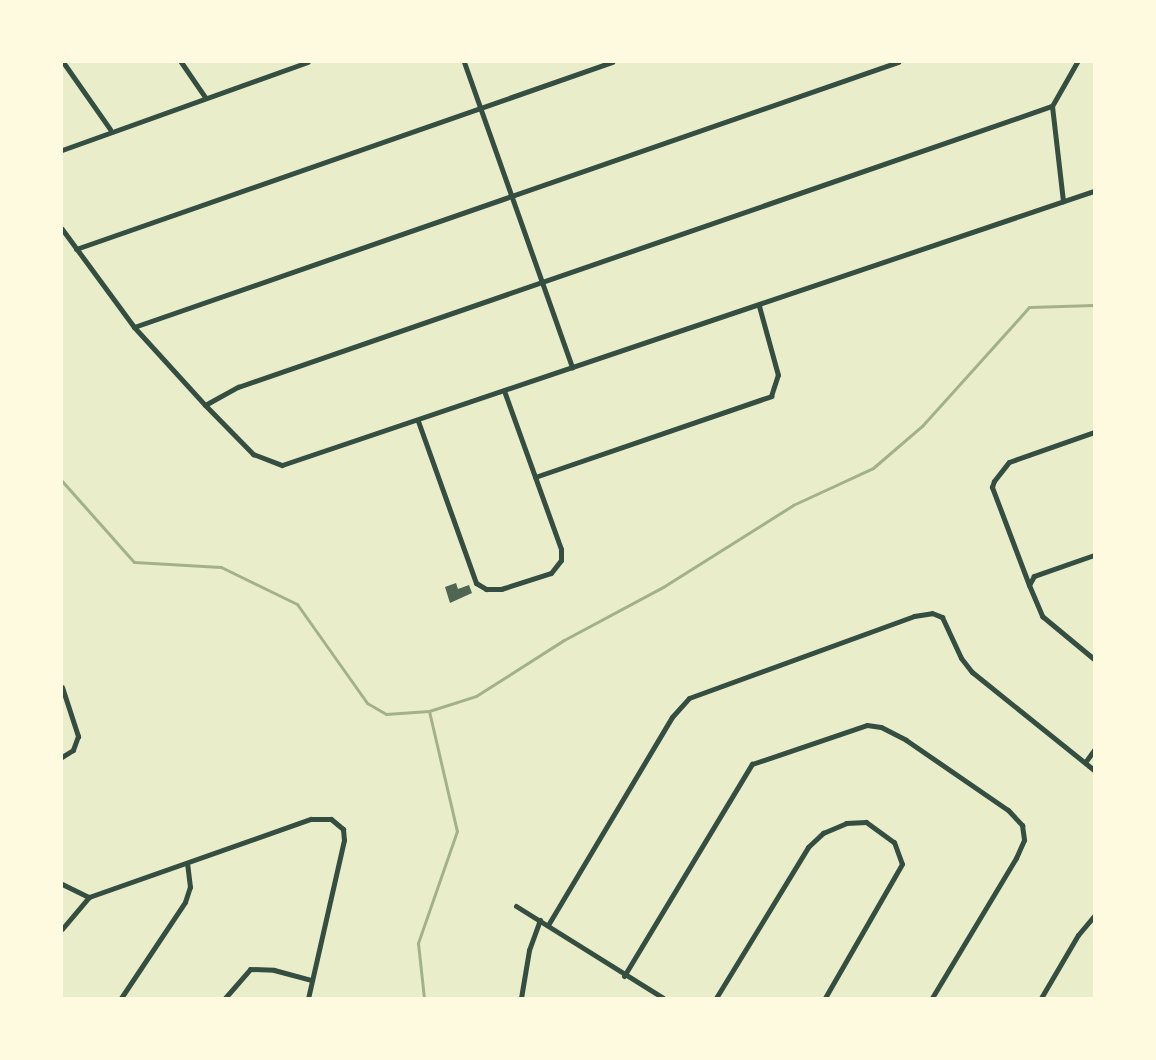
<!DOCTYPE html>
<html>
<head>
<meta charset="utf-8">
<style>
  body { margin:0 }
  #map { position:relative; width:1156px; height:1060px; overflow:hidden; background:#e9edc9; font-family:"Exo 2",sans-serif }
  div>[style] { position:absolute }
  .stream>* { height:3px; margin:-1.5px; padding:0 1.5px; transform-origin:1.5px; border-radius:1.5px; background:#a3b18a }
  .building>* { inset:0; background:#4f6655 }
  .minor>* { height:5px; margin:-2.5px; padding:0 2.5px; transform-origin:2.5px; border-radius:2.5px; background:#344e41 }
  span { translate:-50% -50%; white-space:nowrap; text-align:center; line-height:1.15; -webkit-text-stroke:4.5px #fefae0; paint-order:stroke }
  .frame { position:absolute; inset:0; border:63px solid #fefae0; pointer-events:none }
</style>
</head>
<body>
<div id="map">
  <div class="stream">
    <div style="left:62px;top:481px;width:108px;rotate:48.4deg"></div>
    <div style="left:134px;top:562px;width:87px;rotate:3.3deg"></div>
    <div style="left:221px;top:567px;width:85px;rotate:26deg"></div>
    <div style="left:297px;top:604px;width:121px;rotate:54.7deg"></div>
    <div style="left:367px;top:703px;width:22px;rotate:30deg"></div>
    <div style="left:386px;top:714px;width:43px;rotate:-4deg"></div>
    <div style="left:429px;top:711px;width:123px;rotate:76.9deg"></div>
    <div style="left:457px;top:831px;width:119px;rotate:109.2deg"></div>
    <div style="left:418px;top:943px;width:55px;rotate:83.8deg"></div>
    <div style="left:429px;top:711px;width:49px;rotate:-17.7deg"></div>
    <div style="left:476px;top:696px;width:104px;rotate:-32.5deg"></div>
    <div style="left:564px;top:640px;width:112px;rotate:-28.2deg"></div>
    <div style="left:663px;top:587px;width:154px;rotate:-32.2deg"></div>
    <div style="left:793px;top:505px;width:88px;rotate:-24.8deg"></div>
    <div style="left:873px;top:468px;width:65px;rotate:-40.6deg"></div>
    <div style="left:922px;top:426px;width:160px;rotate:-48deg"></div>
    <div style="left:1029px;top:307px;width:65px;rotate:-1.8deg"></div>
  </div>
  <div class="building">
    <div style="clip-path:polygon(456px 583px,458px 589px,469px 585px,472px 593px,450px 603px,445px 587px)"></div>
  </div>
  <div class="minor">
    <div style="left:63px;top:62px;width:82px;rotate:55deg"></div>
    <div style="left:181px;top:62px;width:42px;rotate:55.6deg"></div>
    <div style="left:464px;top:62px;width:324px;rotate:70.5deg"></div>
    <div style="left:1052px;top:106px;width:96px;rotate:83.4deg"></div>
    <div style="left:62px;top:150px;width:261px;rotate:-19.7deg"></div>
    <div style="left:62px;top:229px;width:122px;rotate:53.7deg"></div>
    <div style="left:134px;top:327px;width:105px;rotate:47.7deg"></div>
    <div style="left:205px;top:405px;width:69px;rotate:45.6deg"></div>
    <div style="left:253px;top:454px;width:31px;rotate:21deg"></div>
    <div style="left:282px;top:465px;width:857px;rotate:-18.65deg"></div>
    <div style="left:76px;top:249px;width:568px;rotate:-19.23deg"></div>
    <div style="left:134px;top:327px;width:809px;rotate:-19.13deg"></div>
    <div style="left:205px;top:405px;width:38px;rotate:-29deg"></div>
    <div style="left:238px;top:387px;width:861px;rotate:-19.05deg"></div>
    <div style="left:1052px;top:106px;width:51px;rotate:-60.4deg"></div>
    <div style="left:418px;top:421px;width:172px;rotate:70.3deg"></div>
    <div style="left:476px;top:583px;width:12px;rotate:31deg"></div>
    <div style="left:486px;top:589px;width:15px"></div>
    <div style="left:501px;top:589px;width:52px;rotate:-17.7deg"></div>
    <div style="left:551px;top:573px;width:16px;rotate:-52deg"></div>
    <div style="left:561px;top:560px;width:11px;rotate:-90deg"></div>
    <div style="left:561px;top:549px;width:168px;rotate:-109.8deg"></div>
    <div style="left:535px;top:477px;width:250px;rotate:-18.9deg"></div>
    <div style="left:771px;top:396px;width:22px;rotate:-72deg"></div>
    <div style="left:778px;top:375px;width:72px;rotate:-105.4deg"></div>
    <div style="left:1094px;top:555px;width:64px;rotate:160.7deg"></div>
    <div style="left:1034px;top:576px;width:10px;rotate:119deg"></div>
    <div style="left:1029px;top:585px;width:34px;rotate:67deg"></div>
    <div style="left:1042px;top:616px;width:67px;rotate:39.6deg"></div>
    <div style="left:1029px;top:585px;width:105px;rotate:-110.7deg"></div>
    <div style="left:992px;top:487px;width:6px;rotate:-72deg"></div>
    <div style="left:994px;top:481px;width:24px;rotate:-52deg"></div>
    <div style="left:1009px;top:462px;width:90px;rotate:-19.4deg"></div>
    <div style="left:62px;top:687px;width:52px;rotate:71.9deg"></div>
    <div style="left:78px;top:736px;width:15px;rotate:110deg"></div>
    <div style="left:73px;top:750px;width:13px;rotate:148deg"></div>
    <div style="left:1086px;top:761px;width:14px;rotate:-54deg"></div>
    <div style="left:62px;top:884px;width:30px;rotate:26deg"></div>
    <div style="left:89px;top:897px;width:235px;rotate:-19.4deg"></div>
    <div style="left:311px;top:819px;width:20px"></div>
    <div style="left:331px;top:819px;width:16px;rotate:40deg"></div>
    <div style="left:343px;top:829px;width:11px;rotate:85deg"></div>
    <div style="left:344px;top:840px;width:162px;rotate:102.8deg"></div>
    <div style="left:516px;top:906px;width:173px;rotate:32deg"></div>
    <div style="left:548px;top:925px;width:242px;rotate:-59.2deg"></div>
    <div style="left:672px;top:717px;width:25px;rotate:-48deg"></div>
    <div style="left:689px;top:698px;width:239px;rotate:-20deg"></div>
    <div style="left:914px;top:616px;width:18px;rotate:-9deg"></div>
    <div style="left:932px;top:613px;width:11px;rotate:22deg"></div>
    <div style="left:942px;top:617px;width:45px;rotate:65.1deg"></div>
    <div style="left:961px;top:658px;width:18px;rotate:52deg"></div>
    <div style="left:972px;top:672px;width:156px;rotate:38.8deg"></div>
    <div style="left:62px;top:929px;width:42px;rotate:-49.8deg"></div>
    <div style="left:624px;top:976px;width:248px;rotate:-58.9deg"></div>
    <div style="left:752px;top:764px;width:121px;rotate:-18.7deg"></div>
    <div style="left:867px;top:725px;width:14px;rotate:8deg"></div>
    <div style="left:881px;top:727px;width:28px;rotate:27deg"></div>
    <div style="left:906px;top:740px;width:124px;rotate:34.5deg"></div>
    <div style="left:1008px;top:810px;width:21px;rotate:47deg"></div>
    <div style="left:1022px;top:825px;width:15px;rotate:82deg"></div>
    <div style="left:1024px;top:840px;width:20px;rotate:114deg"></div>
    <div style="left:1016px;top:858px;width:163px;rotate:121deg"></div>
    <div style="left:121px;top:998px;width:115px;rotate:-56.3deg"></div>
    <div style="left:185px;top:902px;width:16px;rotate:-72deg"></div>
    <div style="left:190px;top:887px;width:23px;rotate:-97deg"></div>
    <div style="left:225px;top:998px;width:38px;rotate:-49deg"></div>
    <div style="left:250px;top:969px;width:24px;rotate:2deg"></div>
    <div style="left:274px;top:970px;width:39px;rotate:15deg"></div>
    <div style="left:521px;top:998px;width:49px;rotate:-80.5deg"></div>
    <div style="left:529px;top:950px;width:32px;rotate:-70deg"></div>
    <div style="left:716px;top:998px;width:177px;rotate:-58.6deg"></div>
    <div style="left:808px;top:847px;width:21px;rotate:-43deg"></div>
    <div style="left:823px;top:833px;width:25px;rotate:-23deg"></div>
    <div style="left:846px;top:823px;width:20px;rotate:-3deg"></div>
    <div style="left:866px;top:822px;width:34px;rotate:36deg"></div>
    <div style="left:894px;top:842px;width:23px;rotate:70deg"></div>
    <div style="left:902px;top:864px;width:155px;rotate:119.9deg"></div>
    <div style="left:1041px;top:998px;width:73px;rotate:-59.6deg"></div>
    <div style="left:1078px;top:935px;width:25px;rotate:-50deg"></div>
  </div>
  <div class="frame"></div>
</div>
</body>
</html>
